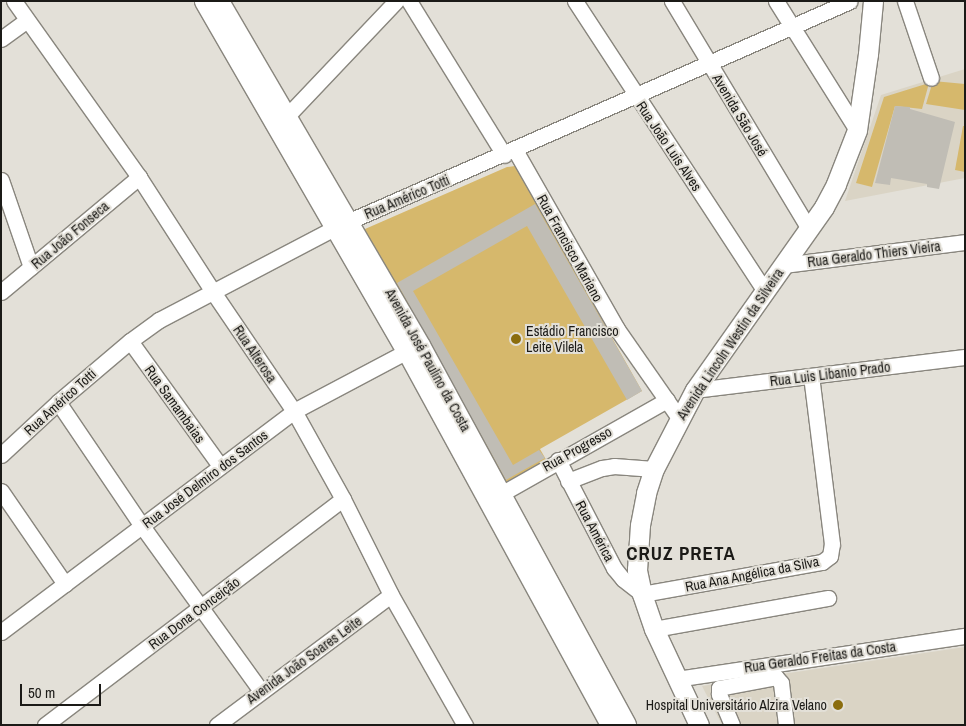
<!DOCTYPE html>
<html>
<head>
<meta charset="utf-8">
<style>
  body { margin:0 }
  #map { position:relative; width:966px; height:726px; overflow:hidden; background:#e3e0d8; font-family:"Archivo Narrow",sans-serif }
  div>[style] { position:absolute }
  .built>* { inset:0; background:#dad4c5 }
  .green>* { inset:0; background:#d6b86c }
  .building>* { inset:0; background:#c0bdb5 }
  .roads { filter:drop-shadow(1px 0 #89867e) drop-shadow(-1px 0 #89867e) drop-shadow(0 1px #89867e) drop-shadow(0 -1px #89867e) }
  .minor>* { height:15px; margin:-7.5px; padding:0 7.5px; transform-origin:7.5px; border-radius:7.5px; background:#fff }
  .major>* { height:19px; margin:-9.5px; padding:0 9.5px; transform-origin:9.5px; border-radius:9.5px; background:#fff }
  .dots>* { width:14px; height:14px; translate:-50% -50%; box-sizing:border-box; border:2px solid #e3e0d8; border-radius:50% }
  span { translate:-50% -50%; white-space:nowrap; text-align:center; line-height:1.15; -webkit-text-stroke:4px #e3e0d8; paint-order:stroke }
  .street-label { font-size:14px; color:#1b1a17 }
  .poi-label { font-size:14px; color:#1b1a17 }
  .left { translate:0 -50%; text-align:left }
  .right { translate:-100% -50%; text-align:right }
  .district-label { font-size:19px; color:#1b1a17; font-weight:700; letter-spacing:1px }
  .frame { position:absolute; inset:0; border:2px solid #1b1a17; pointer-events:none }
  .scale { position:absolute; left:20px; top:684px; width:81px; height:22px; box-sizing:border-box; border:2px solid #1b1a17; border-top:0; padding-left:6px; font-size:15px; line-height:18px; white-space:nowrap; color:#1b1a17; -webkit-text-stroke:4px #e3e0d8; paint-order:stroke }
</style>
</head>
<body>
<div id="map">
  <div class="built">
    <div style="clip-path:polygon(965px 69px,965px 178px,845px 201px,881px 95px)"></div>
    <div style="clip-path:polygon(965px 647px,965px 725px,722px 725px,702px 686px)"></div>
  </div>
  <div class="green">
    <div style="clip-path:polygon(933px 81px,965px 84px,965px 110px,926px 104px)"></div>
    <div style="clip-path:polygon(929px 83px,922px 109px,895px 106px,872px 187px,856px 183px,884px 97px)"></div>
    <div style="clip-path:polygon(963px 126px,965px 126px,965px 172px,955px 170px)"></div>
    <div style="clip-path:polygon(515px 166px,642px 391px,540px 449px,548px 463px,504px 488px,364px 237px,365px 229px,507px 167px)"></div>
  </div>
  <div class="building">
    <div style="clip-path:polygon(895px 106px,910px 107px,910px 109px,955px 122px,939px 189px,927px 187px,927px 184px,891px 178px,890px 185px,875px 183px)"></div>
    <div style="clip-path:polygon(535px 204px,642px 391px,627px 400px,527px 226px,413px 291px,513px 465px,539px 450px,545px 458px,506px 480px,397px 283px)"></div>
  </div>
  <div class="roads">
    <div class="minor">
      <div style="left:14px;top:1px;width:216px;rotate:54.6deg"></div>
      <div style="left:139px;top:177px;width:137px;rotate:57.2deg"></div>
      <div style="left:213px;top:292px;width:144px;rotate:55.8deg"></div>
      <div style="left:294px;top:411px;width:101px;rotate:60.9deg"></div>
      <div style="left:343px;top:499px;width:107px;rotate:63.4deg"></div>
      <div style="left:391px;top:595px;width:150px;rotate:60.4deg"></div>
      <div style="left:409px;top:1px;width:181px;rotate:58.3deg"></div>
      <div style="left:575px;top:1px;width:345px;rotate:56.8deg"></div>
      <div style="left:672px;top:1px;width:266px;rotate:59deg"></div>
      <div style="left:776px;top:1px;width:152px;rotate:57.9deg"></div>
      <div style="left:905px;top:1px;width:81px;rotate:71.3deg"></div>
      <div style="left:1px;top:39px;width:32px;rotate:-36deg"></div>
      <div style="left:279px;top:121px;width:9px;rotate:-32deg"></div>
      <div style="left:287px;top:116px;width:158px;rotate:-46.5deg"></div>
      <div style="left:515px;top:150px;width:206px;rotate:60.3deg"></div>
      <div style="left:617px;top:329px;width:108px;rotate:55.1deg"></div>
      <div style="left:1px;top:180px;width:92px;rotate:71deg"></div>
      <div style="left:783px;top:265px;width:183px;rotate:-7.2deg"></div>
      <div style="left:1px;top:292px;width:180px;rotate:-39.8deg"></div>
      <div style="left:130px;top:341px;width:154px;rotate:54.2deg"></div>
      <div style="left:695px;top:390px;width:272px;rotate:-7deg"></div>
      <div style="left:58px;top:402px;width:150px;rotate:55.9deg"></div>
      <div style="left:142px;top:526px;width:203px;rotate:54.2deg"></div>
      <div style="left:1px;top:455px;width:78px;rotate:-42.9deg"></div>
      <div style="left:58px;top:402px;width:94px;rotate:-40.3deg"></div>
      <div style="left:130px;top:341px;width:36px;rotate:-36deg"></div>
      <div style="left:159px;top:320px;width:200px;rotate:-27.7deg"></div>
      <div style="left:336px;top:227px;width:561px;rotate:-23.73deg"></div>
      <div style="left:558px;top:460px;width:122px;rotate:62.6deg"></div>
      <div style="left:614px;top:568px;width:14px;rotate:51deg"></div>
      <div style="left:623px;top:579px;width:24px;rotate:38deg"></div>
      <div style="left:642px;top:594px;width:183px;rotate:-10.1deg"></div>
      <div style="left:822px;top:562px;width:10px;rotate:-37deg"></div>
      <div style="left:830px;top:556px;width:12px;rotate:-81deg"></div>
      <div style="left:832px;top:544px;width:169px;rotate:-97.1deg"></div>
      <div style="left:568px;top:481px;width:36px;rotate:-21deg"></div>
      <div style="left:602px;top:468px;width:12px;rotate:-9deg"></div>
      <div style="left:614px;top:466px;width:40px;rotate:4.3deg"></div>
      <div style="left:1px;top:491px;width:113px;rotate:55.5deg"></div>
      <div style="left:492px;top:499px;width:201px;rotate:-29.5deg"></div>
      <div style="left:654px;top:629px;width:177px;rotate:-10.1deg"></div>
      <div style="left:1px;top:632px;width:367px;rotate:-37deg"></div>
      <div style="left:294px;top:411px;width:137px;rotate:-27.9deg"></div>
      <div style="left:676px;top:679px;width:292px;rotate:-8.5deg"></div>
      <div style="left:45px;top:725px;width:374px;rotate:-37.2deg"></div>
      <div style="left:217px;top:725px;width:217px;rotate:-36.8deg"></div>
      <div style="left:732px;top:725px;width:34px;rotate:-113deg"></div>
      <div style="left:719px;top:694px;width:6px;rotate:-90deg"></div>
      <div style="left:719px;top:688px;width:58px;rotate:-10.9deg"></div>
      <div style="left:776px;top:677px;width:8px;rotate:50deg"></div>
      <div style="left:781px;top:683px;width:42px;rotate:83.2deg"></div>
    </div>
    <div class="major">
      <div style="left:204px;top:1px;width:405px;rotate:60deg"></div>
      <div style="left:407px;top:352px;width:425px;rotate:61.4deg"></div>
      <div style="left:219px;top:1px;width:398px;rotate:59.7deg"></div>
      <div style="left:420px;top:345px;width:432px;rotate:61.5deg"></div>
      <div style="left:699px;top:725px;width:106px;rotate:-115.1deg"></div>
      <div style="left:654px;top:629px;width:37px;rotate:-109deg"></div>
      <div style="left:642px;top:594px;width:25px;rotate:-102deg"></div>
      <div style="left:637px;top:570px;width:45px;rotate:-86.2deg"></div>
      <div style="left:640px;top:525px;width:33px;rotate:-79deg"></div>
      <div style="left:646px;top:493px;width:25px;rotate:-72deg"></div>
      <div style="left:654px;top:469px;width:89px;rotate:-62.6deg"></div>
      <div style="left:695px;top:390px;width:224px;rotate:-54.8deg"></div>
      <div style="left:824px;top:207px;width:26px;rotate:-62deg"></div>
      <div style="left:836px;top:184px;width:58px;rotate:-68.7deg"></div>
      <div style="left:857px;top:130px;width:77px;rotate:-81.8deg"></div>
      <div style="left:868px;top:54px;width:53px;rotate:-84.6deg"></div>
    </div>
  </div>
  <div class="dots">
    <div style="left:516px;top:339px;background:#8b6d0e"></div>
    <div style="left:838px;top:705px;background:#8b6d0e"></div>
  </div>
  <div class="street-label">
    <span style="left:740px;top:115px;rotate:59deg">Avenida São José</span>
    <span style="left:669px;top:146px;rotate:56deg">Rua João Luis Alves</span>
    <span style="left:407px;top:197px;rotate:-23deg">Rua Américo Totti</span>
    <span style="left:70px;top:235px;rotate:-40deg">Rua João Fonseca</span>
    <span style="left:570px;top:248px;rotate:61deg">Rua Francisco Mariano</span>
    <span style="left:874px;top:254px;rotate:-7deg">Rua Geraldo Thiers Vieira</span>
    <span style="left:730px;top:344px;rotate:-56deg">Avenida Lincoln Westin da Silveira</span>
    <span style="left:255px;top:354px;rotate:56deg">Rua Alterosa</span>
    <span style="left:428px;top:360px;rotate:61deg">Avenida José Paulino da Costa</span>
    <span style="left:830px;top:374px;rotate:-7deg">Rua Luis Libanio Prado</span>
    <span style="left:60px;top:402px;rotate:-42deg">Rua Américo Totti</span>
    <span style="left:175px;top:404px;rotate:54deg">Rua Samambaias</span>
    <span style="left:577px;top:449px;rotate:-29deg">Rua Progresso</span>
    <span style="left:205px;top:479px;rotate:-37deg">Rua José Delmiro dos Santos</span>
    <span style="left:595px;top:531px;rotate:62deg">Rua América</span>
    <span style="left:752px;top:574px;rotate:-11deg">Rua Ana Angélica da Silva</span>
    <span style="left:194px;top:613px;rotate:-37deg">Rua Dona Conceição</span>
    <span style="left:820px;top:657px;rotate:-8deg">Rua Geraldo Freitas da Costa</span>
    <span style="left:304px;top:660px;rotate:-36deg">Avenida João Soares Leite</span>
  </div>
  <div class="poi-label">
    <span class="left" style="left:526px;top:339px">Estádio Francisco<br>Leite Vilela</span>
    <span class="right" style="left:827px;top:705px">Hospital Universitário Alzira Velano</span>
  </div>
  <div class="district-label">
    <span style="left:681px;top:554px">CRUZ PRETA</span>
  </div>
  <div class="frame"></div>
  <div class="scale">50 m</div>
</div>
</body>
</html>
